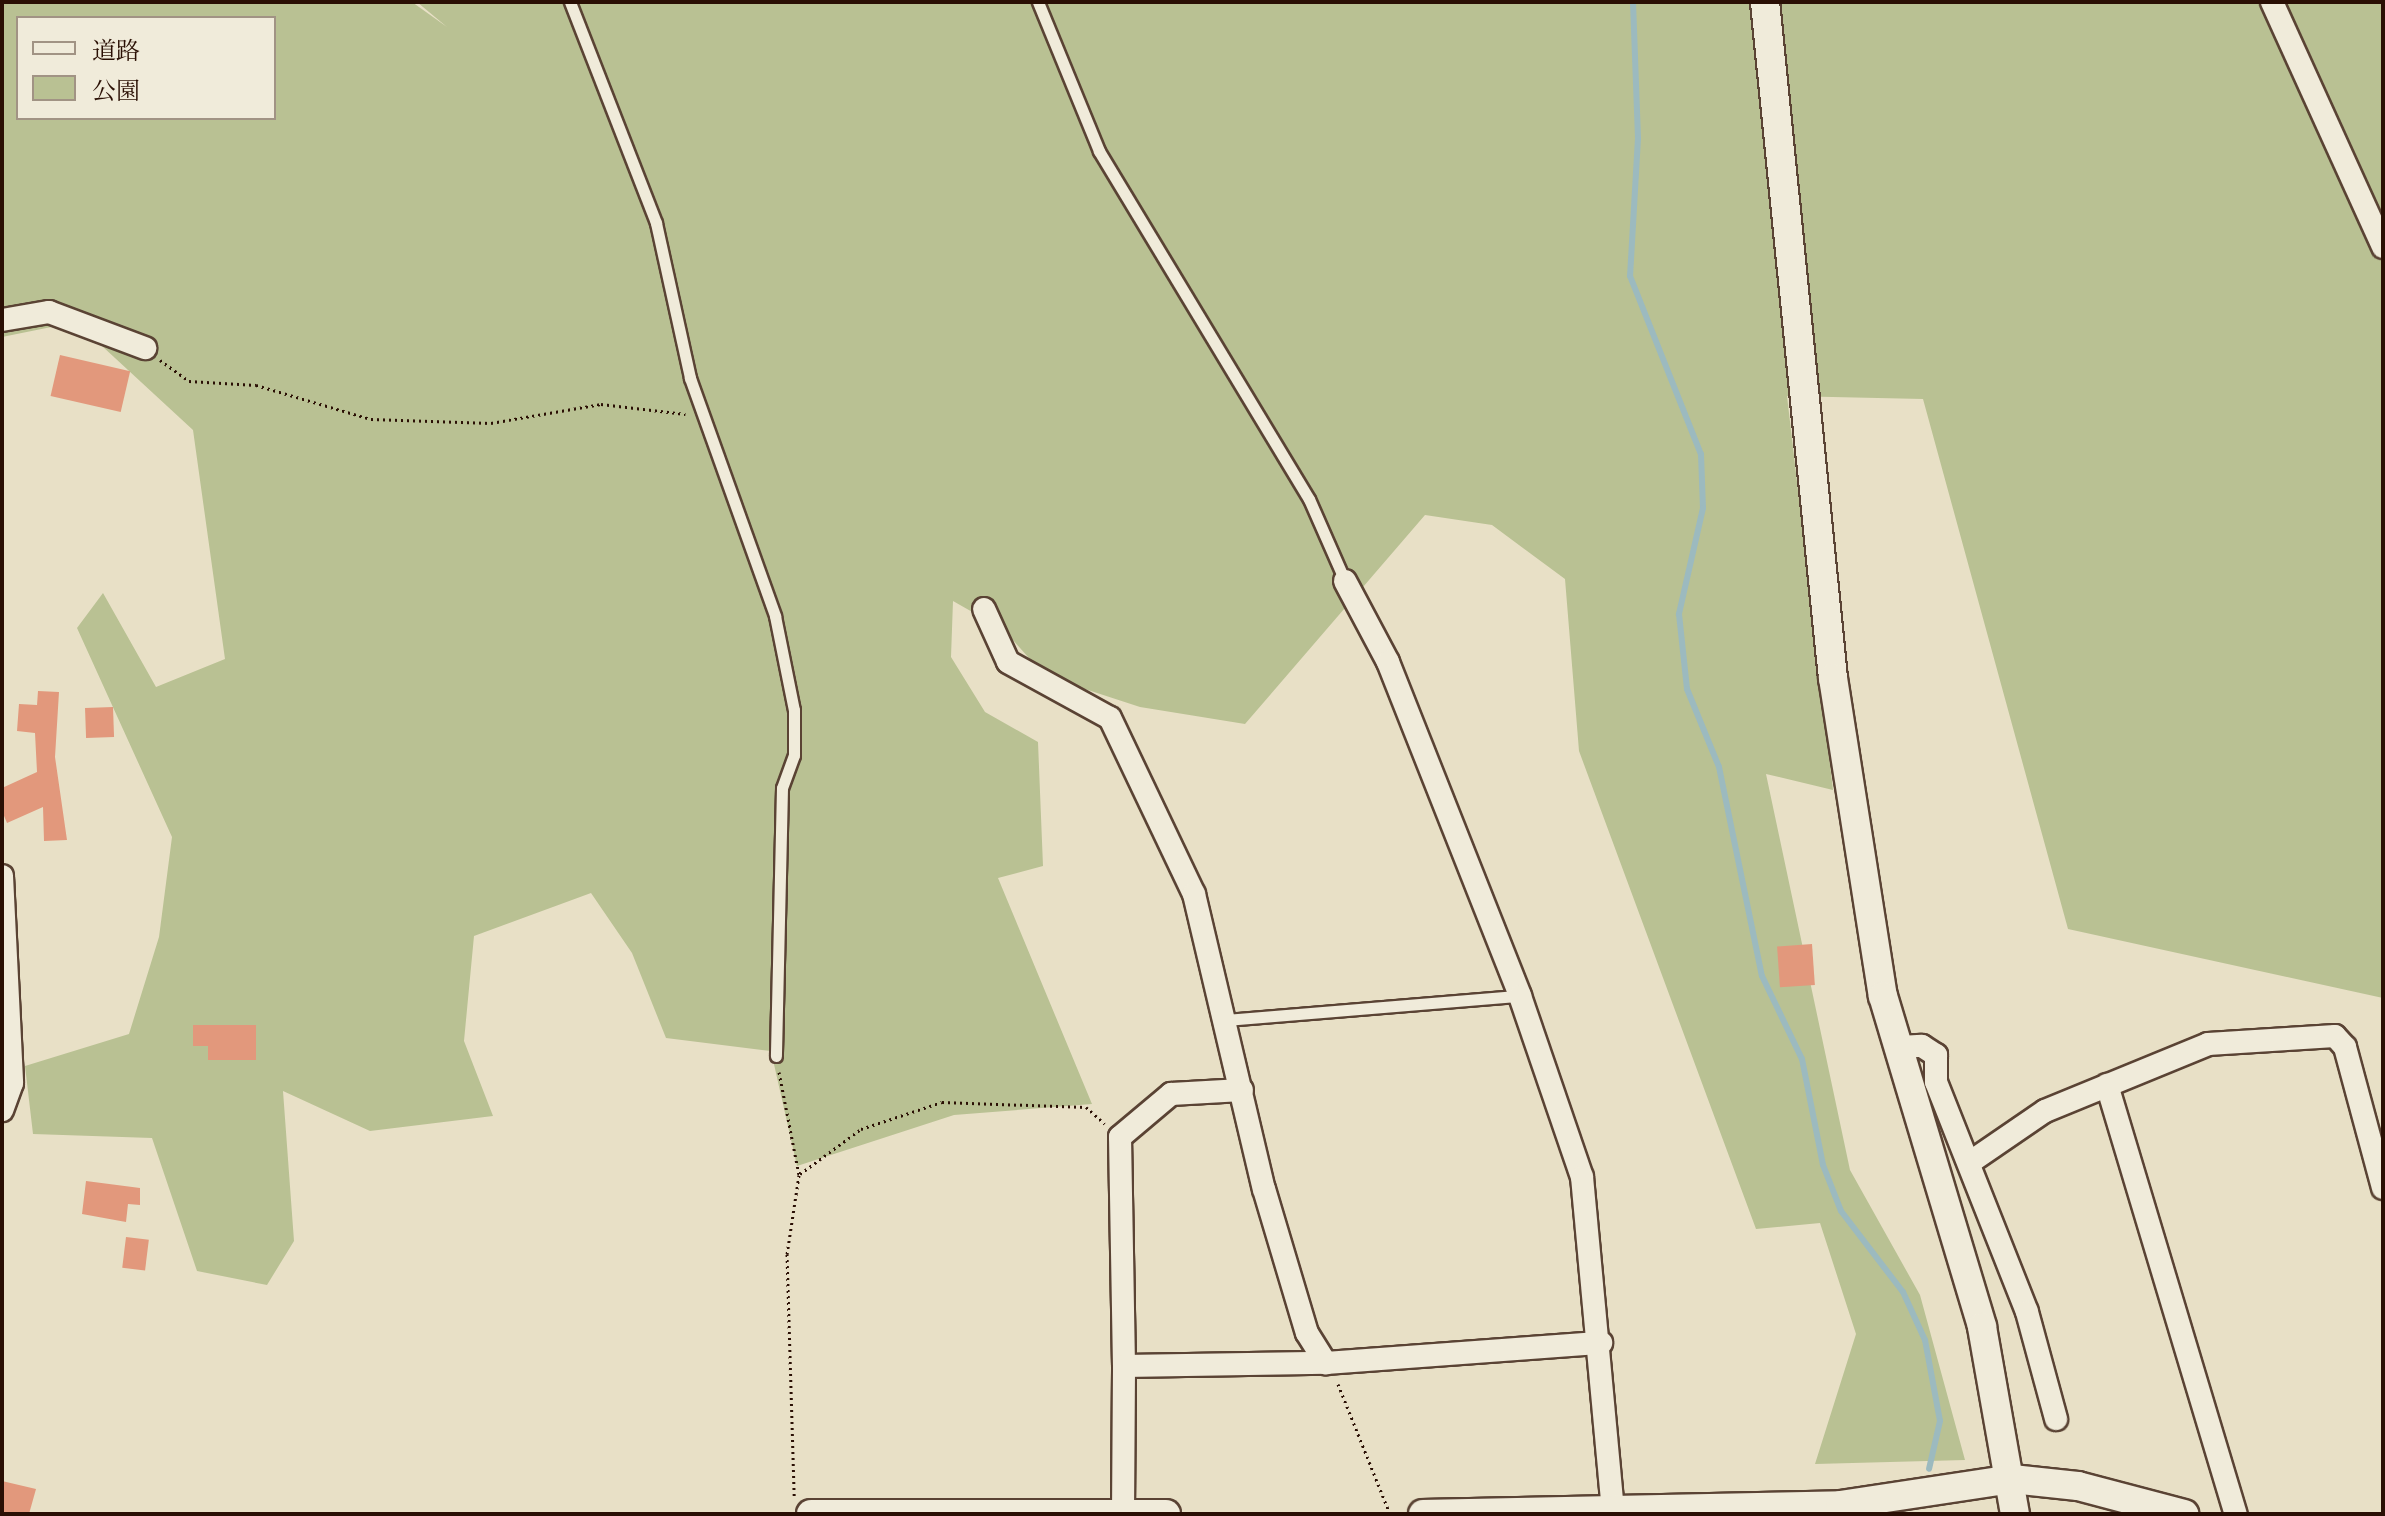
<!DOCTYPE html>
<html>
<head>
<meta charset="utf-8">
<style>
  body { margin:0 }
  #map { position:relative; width:2385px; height:1516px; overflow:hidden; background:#e8e0c6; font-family:"IM FELL Great Primer","Noto Serif JP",serif }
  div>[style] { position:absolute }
  .green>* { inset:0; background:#b9c193 }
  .stream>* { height:6px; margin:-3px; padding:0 3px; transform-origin:3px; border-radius:3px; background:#9cbabf }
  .building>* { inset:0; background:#e2987c; transform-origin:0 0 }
  .path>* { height:3px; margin-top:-1.5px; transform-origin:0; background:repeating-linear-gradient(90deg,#2a0f04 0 2px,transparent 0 6px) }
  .roads { filter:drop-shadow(2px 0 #5a4334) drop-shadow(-2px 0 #5a4334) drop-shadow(0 2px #5a4334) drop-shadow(0 -2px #5a4334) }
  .service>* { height:11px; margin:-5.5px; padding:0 5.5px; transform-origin:5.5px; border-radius:5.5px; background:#f0ebda }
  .minor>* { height:22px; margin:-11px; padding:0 11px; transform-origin:11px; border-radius:11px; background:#f0ebda }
  .tertiary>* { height:28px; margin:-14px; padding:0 14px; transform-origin:14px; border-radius:14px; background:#f0ebda }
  span { translate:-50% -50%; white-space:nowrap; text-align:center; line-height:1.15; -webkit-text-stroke:8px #f0ebda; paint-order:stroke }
  .frame { position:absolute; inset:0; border:4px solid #2a0f04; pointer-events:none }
  .legend { position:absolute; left:16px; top:16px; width:260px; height:104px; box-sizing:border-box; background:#f0ebda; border:2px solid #a19384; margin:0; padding:10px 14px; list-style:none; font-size:24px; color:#2a0f04 }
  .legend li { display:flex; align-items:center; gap:16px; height:40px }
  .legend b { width:40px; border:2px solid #a19384 }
</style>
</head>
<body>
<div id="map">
  <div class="green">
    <div style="clip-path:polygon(evenodd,2px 2px,412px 2px,447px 27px,417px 2px,2383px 2px,2383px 998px,2068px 929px,1923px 399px,1787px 396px,1833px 790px,1766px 774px,1850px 1170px,1920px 1295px,1965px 1460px,1815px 1464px,1856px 1334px,1820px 1223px,1756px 1229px,1579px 751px,1565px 579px,1492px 525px,1425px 515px,1245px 724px,1140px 707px,1045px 676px,1004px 630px,953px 601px,951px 657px,985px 712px,1038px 742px,1043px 866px,998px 878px,1092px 1104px,954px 1115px,797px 1166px,771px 1051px,666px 1038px,632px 953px,591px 893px,474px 936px,464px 1041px,493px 1116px,370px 1131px,283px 1091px,294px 1241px,267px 1285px,197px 1271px,152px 1138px,33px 1134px,25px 1066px,129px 1034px,159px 937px,172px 837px,77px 628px,103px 593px,156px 687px,225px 659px,193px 430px,76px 322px,2px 337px,2px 2px,18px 18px,274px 18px,274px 118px,18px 118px,18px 18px)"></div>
  </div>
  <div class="stream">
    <div style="left:1633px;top:2px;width:136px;rotate:87.9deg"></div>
    <div style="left:1638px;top:138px;width:138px;rotate:93.3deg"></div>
    <div style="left:1630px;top:276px;width:192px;rotate:68.3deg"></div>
    <div style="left:1701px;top:454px;width:54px;rotate:87.9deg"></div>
    <div style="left:1703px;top:508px;width:109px;rotate:102.8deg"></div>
    <div style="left:1679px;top:614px;width:75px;rotate:83.9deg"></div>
    <div style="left:1687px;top:689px;width:84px;rotate:67.7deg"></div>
    <div style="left:1719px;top:767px;width:213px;rotate:78.4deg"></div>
    <div style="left:1762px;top:976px;width:92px;rotate:64.3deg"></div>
    <div style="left:1802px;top:1059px;width:108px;rotate:78.8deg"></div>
    <div style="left:1823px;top:1165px;width:49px;rotate:68.6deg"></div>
    <div style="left:1841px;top:1211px;width:102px;rotate:52.6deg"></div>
    <div style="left:1903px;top:1292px;width:53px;rotate:65.4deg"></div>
    <div style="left:1925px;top:1340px;width:82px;rotate:79.5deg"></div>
    <div style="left:1940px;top:1421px;width:49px;rotate:102.9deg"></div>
  </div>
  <div class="building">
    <div style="left:60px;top:355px;width:72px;height:42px;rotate:13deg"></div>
    <div style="clip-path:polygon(38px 691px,59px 692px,55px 757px,67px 840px,44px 841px,43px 807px,7px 823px,2px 811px,2px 788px,37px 772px,35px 733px,17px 731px,19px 704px,37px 705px)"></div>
    <div style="left:113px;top:707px;width:30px;height:28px;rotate:88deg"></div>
    <div style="left:1812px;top:944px;width:41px;height:35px;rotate:86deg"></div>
    <div style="clip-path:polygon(193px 1025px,256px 1025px,256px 1060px,208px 1060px,208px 1046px,193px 1046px)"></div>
    <div style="clip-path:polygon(86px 1181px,140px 1188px,140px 1205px,128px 1204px,126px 1222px,82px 1214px)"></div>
    <div style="left:126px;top:1237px;width:23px;height:31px;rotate:7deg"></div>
    <div style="clip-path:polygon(2px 1481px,36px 1489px,29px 1514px,2px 1514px)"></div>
  </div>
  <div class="path">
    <div style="left:160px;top:360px;width:36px;rotate:36deg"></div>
    <div style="left:189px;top:381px;width:67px;rotate:3.4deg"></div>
    <div style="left:256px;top:385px;width:120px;rotate:16.5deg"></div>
    <div style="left:371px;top:419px;width:120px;rotate:1.9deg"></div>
    <div style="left:491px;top:423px;width:112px;rotate:-9.8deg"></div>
    <div style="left:601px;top:404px;width:85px;rotate:6.8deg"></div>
    <div style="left:779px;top:1072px;width:105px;rotate:79deg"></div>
    <div style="left:799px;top:1175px;width:80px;rotate:98.6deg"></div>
    <div style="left:787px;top:1254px;width:243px;rotate:88.3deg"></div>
    <div style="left:800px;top:1174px;width:76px;rotate:-36.4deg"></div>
    <div style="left:861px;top:1129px;width:85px;rotate:-18.4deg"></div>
    <div style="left:942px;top:1102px;width:144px;rotate:2deg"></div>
    <div style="left:1086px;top:1107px;width:25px;rotate:42deg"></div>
    <div style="left:1338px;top:1384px;width:140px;rotate:68.2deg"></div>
  </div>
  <div class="roads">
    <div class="service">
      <div style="left:570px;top:2px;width:237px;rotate:68.7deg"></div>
      <div style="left:656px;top:223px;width:159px;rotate:77.6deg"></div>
      <div style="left:690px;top:378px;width:253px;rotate:70.3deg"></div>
      <div style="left:775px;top:616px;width:96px;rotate:78.6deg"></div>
      <div style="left:794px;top:710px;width:45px;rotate:90deg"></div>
      <div style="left:794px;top:755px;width:35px;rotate:110deg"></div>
      <div style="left:782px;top:788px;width:268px;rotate:91.3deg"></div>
      <div style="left:1038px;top:2px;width:161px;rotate:67.7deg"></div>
      <div style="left:1099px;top:151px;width:406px;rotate:58.9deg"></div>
      <div style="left:1309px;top:499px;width:90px;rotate:66.3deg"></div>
      <div style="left:1225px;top:1020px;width:296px;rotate:-4.7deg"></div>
    </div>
    <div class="minor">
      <div style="left:2272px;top:2px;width:269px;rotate:65.6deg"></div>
      <div style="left:2px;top:320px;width:48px;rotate:-9.7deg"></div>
      <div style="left:49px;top:312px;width:103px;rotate:20.6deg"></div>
      <div style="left:1345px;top:581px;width:92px;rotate:62deg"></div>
      <div style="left:1388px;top:662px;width:359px;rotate:68.4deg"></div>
      <div style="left:1520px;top:996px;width:191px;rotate:71.1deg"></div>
      <div style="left:1582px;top:1177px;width:338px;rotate:84.7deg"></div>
      <div style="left:984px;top:609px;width:58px;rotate:65.6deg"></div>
      <div style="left:1008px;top:662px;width:116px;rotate:28.8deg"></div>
      <div style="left:1110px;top:718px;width:195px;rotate:64.5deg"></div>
      <div style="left:1194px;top:894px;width:303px;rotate:76.7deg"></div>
      <div style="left:1264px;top:1189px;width:150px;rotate:73.4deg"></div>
      <div style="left:1307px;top:1333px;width:36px;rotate:58deg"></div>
      <div style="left:2px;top:876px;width:207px;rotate:87.2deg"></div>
      <div style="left:12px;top:1083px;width:29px;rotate:110deg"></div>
      <div style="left:1900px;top:1047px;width:22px;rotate:-3deg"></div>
      <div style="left:1922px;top:1046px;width:17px;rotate:33deg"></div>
      <div style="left:1936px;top:1055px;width:27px;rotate:90deg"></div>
      <div style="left:1936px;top:1082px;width:247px;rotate:68.4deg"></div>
      <div style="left:2027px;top:1312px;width:111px;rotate:74.8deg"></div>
      <div style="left:2107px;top:1085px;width:448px;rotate:73.3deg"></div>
      <div style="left:1969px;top:1163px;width:92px;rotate:-34.4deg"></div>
      <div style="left:2045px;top:1111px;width:176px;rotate:-22.3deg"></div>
      <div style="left:2208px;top:1044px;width:127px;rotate:-3.6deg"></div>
      <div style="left:2335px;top:1036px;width:15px;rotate:48deg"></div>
      <div style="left:2345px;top:1047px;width:146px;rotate:74.9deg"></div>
      <div style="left:1124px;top:1366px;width:229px;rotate:-91deg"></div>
      <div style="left:1120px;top:1137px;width:67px;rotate:-40.1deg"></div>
      <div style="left:1171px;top:1094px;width:71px;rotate:-3.2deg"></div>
      <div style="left:1123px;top:1514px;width:148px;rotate:-89.6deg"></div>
      <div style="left:1124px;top:1366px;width:202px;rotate:-0.9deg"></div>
      <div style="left:1326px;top:1363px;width:276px;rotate:-4.2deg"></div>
    </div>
    <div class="tertiary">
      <div style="left:1765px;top:2px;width:679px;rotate:84.26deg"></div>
      <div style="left:1833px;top:678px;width:322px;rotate:81.1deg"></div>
      <div style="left:1883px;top:996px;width:345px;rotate:73.3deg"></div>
      <div style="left:1982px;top:1327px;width:190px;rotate:80deg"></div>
      <div style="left:811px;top:1514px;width:355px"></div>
      <div style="left:1423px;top:1514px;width:417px;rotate:-1.2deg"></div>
      <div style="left:1840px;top:1505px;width:174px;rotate:-8.6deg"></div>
      <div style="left:2012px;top:1479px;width:66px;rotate:6.1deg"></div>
      <div style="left:2078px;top:1486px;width:110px;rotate:14.8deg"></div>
    </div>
  </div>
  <div class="frame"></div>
  <ul class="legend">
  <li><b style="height:10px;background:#f0ebda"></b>道路</li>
  <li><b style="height:22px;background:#b9c193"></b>公園</li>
  </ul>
</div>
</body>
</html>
